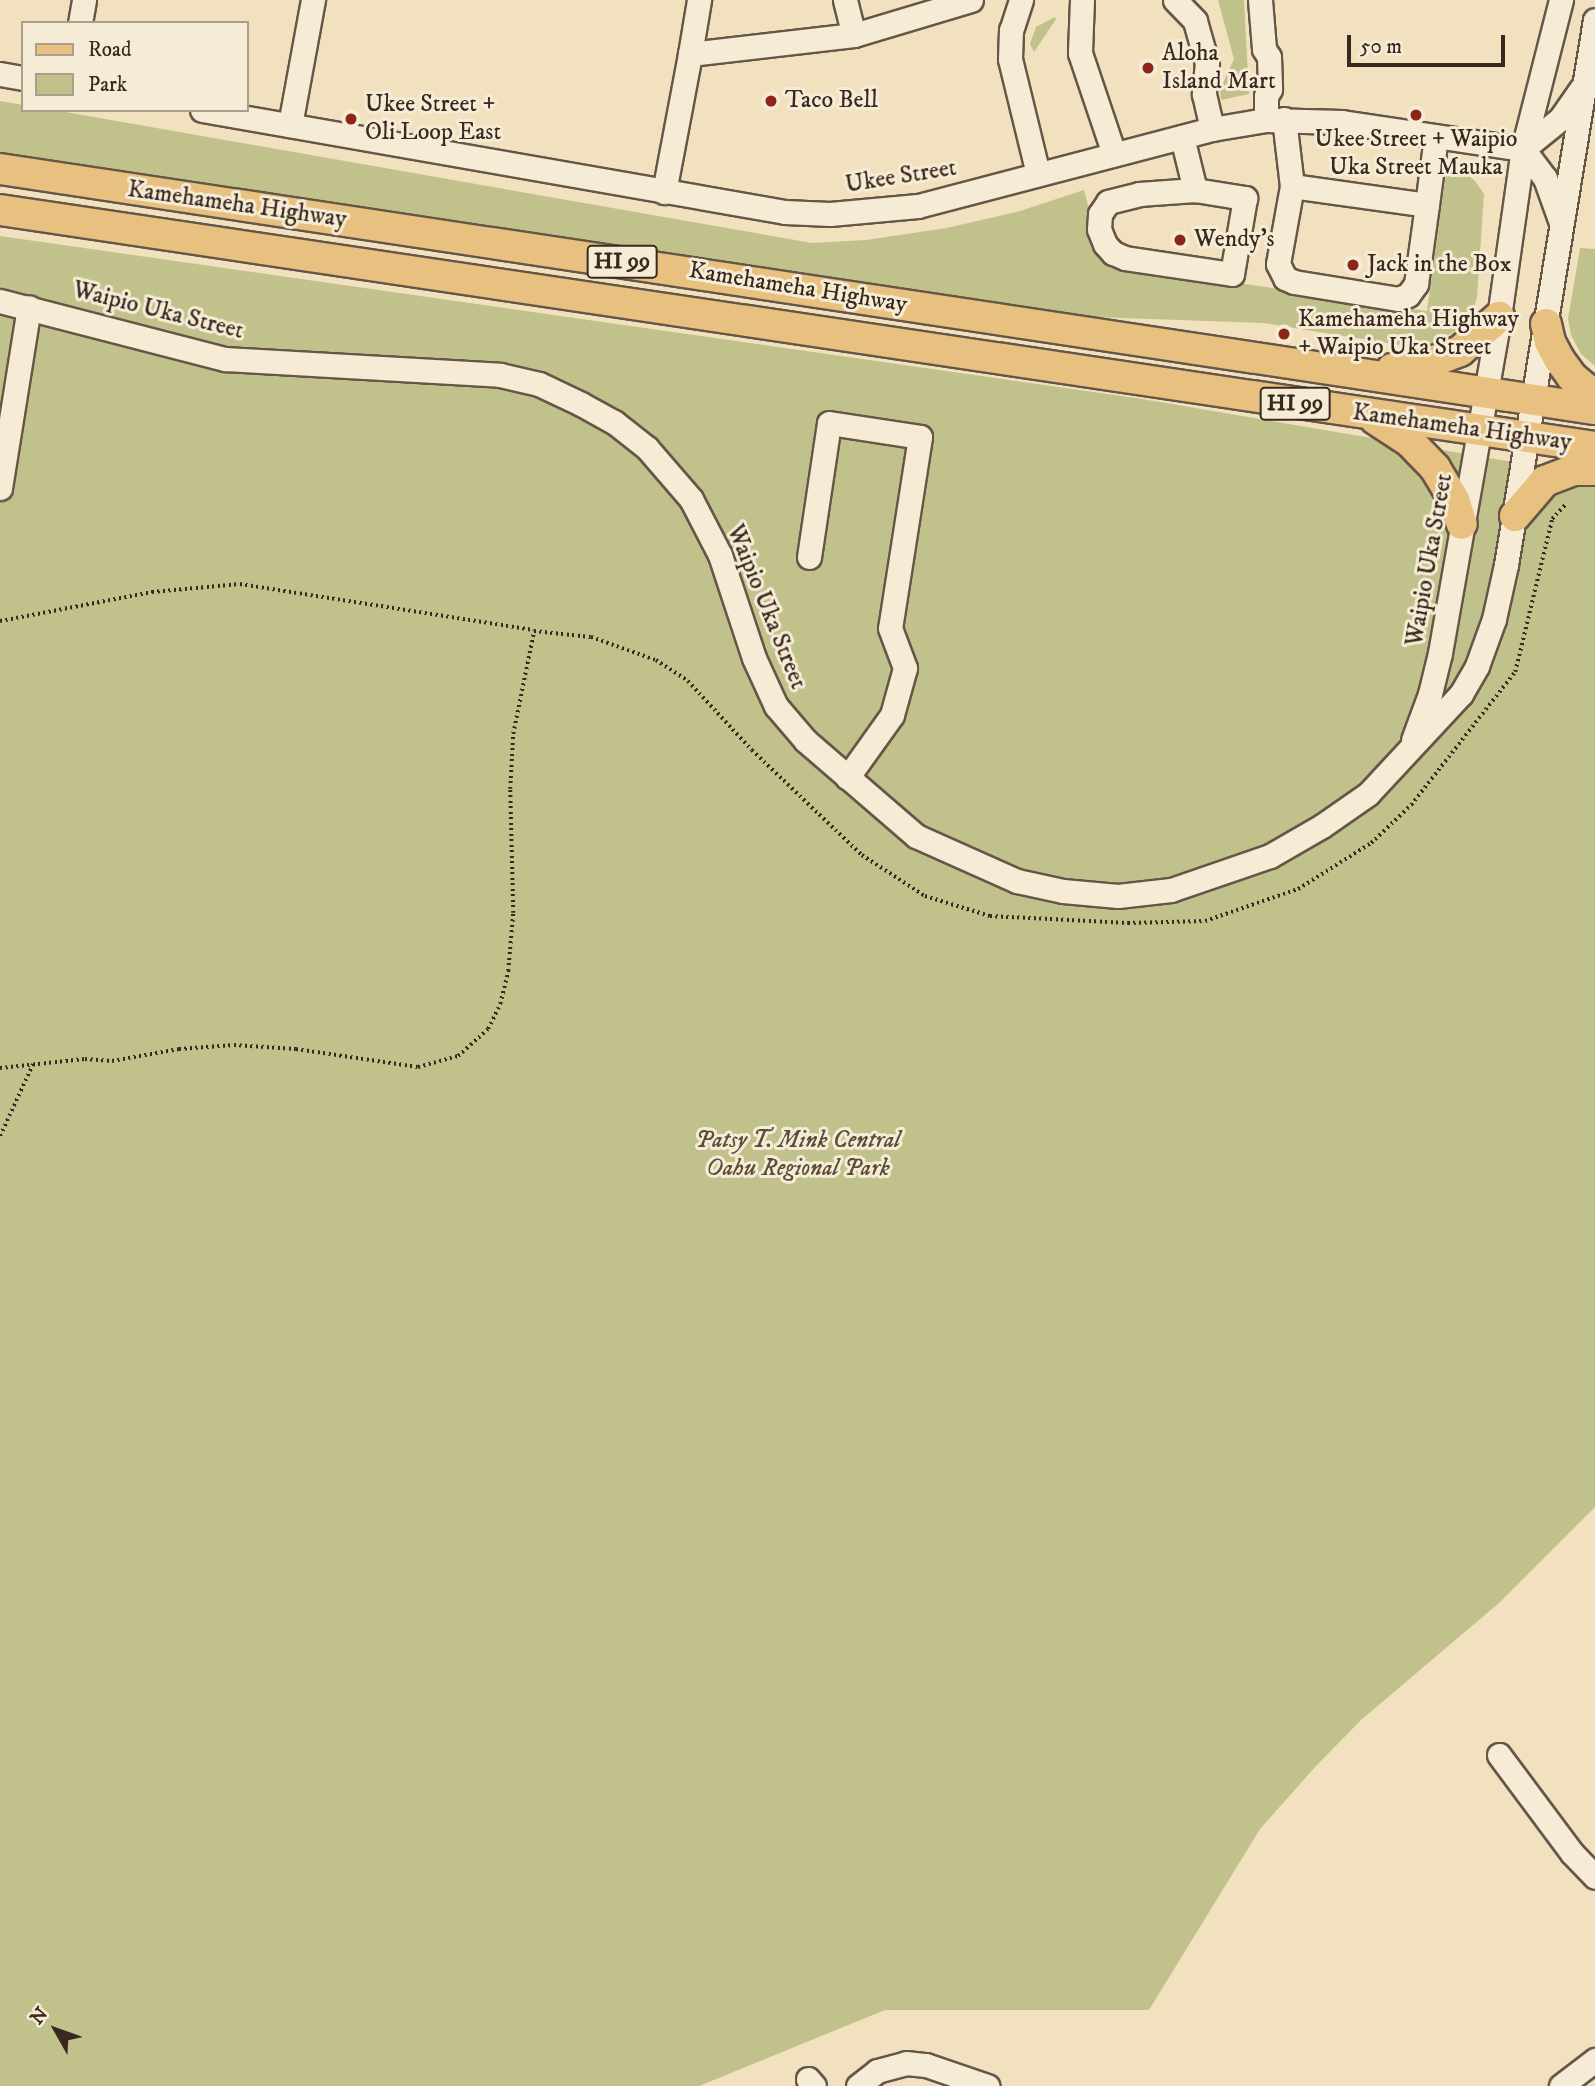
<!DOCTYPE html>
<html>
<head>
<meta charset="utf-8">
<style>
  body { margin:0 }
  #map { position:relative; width:1595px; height:2086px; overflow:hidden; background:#f1e1be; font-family:"IM FELL DW Pica",serif }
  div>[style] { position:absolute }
  .green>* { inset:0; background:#c1c18c }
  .path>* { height:3.5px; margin-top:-1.75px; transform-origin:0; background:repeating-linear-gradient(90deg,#382820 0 2px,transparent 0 5.5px) }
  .roads { filter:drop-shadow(2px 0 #665648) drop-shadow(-2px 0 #665648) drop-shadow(0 2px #665648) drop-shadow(0 -2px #665648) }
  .minor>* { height:23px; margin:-11.5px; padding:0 11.5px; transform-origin:11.5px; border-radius:11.5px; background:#f6ecd5 }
  .major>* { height:30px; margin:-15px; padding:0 15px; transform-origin:15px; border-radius:15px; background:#e8c07f }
  .dots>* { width:19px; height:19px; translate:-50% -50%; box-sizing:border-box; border:4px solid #f6ecd5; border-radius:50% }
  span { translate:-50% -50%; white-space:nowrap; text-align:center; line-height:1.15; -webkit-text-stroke:6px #f6ecd5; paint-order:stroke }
  .shield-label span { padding:2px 5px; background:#f6ecd5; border:2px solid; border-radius:5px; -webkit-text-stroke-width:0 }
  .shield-label { font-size:23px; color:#382820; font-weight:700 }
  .poi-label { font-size:24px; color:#382820 }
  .left { translate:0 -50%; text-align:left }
  .street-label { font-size:24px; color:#382820 }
  .park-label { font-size:24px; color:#5a4e3b; font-style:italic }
  .legend { position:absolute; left:21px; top:21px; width:228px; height:91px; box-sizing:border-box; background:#f6ecd5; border:2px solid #aa9e8d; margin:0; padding:9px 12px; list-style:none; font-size:21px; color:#382820 }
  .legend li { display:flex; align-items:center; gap:14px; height:35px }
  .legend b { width:35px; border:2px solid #aa9e8d }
  .north { position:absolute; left:21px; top:1995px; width:70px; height:70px; -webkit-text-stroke:5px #f6ecd5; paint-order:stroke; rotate:310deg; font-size:19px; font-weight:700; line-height:28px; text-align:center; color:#382820 }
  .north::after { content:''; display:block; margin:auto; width:24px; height:32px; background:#382820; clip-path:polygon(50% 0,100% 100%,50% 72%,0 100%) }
  .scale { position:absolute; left:1347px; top:35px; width:158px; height:32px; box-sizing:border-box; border:4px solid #382820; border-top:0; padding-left:9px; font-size:21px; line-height:24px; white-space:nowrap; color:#382820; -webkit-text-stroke:5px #f6ecd5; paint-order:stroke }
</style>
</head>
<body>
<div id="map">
  <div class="green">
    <div style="clip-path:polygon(1218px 0,1244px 0,1249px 94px,1221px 100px,1220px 90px,1234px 59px)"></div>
    <div style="clip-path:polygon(1055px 17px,1056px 19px,1034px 52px,1030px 44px,1036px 27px)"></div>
    <div style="clip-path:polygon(0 101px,23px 105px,23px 110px,54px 110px,812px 243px,866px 240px,947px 228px,1020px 211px,1084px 190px,1103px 263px,1427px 311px,1447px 166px,1463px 171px,1475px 181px,1484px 194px,1477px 297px,1472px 316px,1455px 331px,1438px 342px,1406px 346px,1264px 323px,1094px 317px,0 152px)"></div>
    <div style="clip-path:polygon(0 236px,1136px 398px,1595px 476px,1595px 1507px,1499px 1603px,1361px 1720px,1316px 1766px,1260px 1829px,1149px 2010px,885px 2010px,699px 2086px,0 2086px)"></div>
    <div style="clip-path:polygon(1580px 248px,1595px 249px,1595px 366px,1581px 354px,1571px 335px,1568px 319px)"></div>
  </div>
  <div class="path">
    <div style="left:0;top:621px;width:155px;rotate:-10.8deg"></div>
    <div style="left:152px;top:592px;width:88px;rotate:-5.2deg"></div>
    <div style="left:240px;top:584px;width:297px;rotate:8.9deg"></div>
    <div style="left:0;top:1068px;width:85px;rotate:-6deg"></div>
    <div style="left:85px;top:1059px;width:27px;rotate:4deg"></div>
    <div style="left:112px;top:1061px;width:68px;rotate:-10.2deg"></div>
    <div style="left:179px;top:1049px;width:55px;rotate:-4.2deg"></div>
    <div style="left:234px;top:1045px;width:62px;rotate:3.7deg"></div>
    <div style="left:296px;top:1049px;width:123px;rotate:8.4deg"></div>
    <div style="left:418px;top:1067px;width:41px;rotate:-15.4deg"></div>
    <div style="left:458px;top:1056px;width:40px;rotate:-42deg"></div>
    <div style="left:488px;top:1029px;width:28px;rotate:-64deg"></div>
    <div style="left:500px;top:1004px;width:34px;rotate:-76deg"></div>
    <div style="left:508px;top:971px;width:58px;rotate:-85.1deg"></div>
    <div style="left:513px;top:913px;width:124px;rotate:-91.4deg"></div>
    <div style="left:510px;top:789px;width:55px;rotate:-86.9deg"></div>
    <div style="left:513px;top:734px;width:105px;rotate:-78.5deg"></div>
    <div style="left:534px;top:631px;width:57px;rotate:6deg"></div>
    <div style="left:591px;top:637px;width:69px;rotate:19.5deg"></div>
    <div style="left:656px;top:660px;width:38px;rotate:33deg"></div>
    <div style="left:688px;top:681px;width:94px;rotate:47.2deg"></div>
    <div style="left:752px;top:750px;width:152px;rotate:43.7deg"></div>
    <div style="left:862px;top:855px;width:75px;rotate:33.1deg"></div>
    <div style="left:925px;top:896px;width:68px;rotate:17.1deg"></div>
    <div style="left:990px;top:916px;width:138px;rotate:2.9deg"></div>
    <div style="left:1128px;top:923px;width:77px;rotate:-1.5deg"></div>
    <div style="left:1205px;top:921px;width:98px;rotate:-19deg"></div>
    <div style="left:1298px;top:889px;width:86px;rotate:-32.2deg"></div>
    <div style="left:1371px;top:843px;width:55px;rotate:-43.5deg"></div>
    <div style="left:1411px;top:805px;width:169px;rotate:-52deg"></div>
    <div style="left:1515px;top:672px;width:157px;rotate:-76.4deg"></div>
    <div style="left:1552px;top:519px;width:22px;rotate:-47deg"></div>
    <div style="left:0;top:1136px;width:79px;rotate:-65.4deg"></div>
  </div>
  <div class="roads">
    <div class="minor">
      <div style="left:845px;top:0;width:36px;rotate:76deg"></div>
      <div style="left:1021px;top:0;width:32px;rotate:108deg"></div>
      <div style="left:1011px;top:30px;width:29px;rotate:92deg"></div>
      <div style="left:1010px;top:59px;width:118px;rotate:76.3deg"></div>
      <div style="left:1082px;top:0;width:53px;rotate:92.2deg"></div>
      <div style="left:1080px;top:53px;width:107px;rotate:71.4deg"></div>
      <div style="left:1175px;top:0;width:29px;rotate:46deg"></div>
      <div style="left:1195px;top:21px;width:44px;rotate:74.1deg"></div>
      <div style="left:1207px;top:63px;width:31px;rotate:96deg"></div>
      <div style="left:1204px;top:94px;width:36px;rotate:77deg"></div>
      <div style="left:1260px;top:0;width:49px;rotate:85.3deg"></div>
      <div style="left:1264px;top:49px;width:9px;rotate:58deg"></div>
      <div style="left:1269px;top:57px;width:32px;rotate:88deg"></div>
      <div style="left:1270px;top:89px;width:8px;rotate:120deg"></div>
      <div style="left:1266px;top:96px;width:24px;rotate:90deg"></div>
      <div style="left:80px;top:23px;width:23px;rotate:-80deg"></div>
      <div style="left:690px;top:54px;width:55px;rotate:-80.5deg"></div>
      <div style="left:0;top:74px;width:23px;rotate:10deg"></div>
      <div style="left:202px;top:110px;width:592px;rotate:9.92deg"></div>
      <div style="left:785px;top:212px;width:45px;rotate:2.5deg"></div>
      <div style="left:830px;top:214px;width:88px;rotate:-5.2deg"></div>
      <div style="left:918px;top:206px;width:304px;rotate:-14.7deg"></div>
      <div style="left:1212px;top:129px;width:55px;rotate:-9.5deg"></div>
      <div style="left:1266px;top:120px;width:76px;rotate:1.5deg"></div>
      <div style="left:1342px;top:122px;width:183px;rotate:8.5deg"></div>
      <div style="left:1284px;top:119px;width:67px;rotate:83.2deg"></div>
      <div style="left:1292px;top:186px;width:136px;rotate:8deg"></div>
      <div style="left:1427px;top:205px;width:69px;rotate:-82.5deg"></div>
      <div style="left:290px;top:125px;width:127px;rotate:-79.6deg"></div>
      <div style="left:1182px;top:137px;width:55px;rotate:76.2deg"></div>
      <div style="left:1195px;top:190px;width:51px;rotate:9.1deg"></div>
      <div style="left:1245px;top:198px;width:77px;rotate:99.7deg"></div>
      <div style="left:1232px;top:274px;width:108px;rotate:-171.5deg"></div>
      <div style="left:1125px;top:258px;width:13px;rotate:-157deg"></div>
      <div style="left:1113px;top:253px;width:12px;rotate:-132deg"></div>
      <div style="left:1105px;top:244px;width:16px;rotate:-112deg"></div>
      <div style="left:1099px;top:229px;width:15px;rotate:-86deg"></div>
      <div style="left:1100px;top:214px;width:14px;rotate:-56deg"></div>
      <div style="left:1108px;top:202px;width:32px;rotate:-14deg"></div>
      <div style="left:1139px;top:194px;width:56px;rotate:-4.1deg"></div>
      <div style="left:1523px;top:149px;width:48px;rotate:-39deg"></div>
      <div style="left:1560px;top:119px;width:37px;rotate:-55deg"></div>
      <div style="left:1523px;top:149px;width:36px;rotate:53deg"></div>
      <div style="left:1545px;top:178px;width:45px;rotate:70.3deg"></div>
      <div style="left:1292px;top:186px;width:79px;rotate:100.2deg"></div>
      <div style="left:1278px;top:264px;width:16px;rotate:63deg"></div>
      <div style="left:1285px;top:278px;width:10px;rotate:24deg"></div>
      <div style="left:1294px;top:282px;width:105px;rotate:9.3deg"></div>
      <div style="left:1398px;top:299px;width:11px;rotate:-22deg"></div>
      <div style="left:1408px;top:295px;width:14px;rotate:-54deg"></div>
      <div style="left:1416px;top:284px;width:80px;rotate:-82.1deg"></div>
      <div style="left:664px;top:192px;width:140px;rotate:-79.3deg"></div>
      <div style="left:690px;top:54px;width:165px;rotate:-6.6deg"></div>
      <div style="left:854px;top:35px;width:122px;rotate:-16.7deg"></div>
      <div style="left:0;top:301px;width:232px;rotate:14.5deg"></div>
      <div style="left:225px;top:359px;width:275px;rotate:3.3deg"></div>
      <div style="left:500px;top:375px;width:40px;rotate:13deg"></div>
      <div style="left:539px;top:384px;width:47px;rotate:25.5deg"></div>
      <div style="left:581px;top:404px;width:38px;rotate:29deg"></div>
      <div style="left:614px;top:422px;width:42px;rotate:38.2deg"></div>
      <div style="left:647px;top:448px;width:67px;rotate:49.2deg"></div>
      <div style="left:691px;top:499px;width:63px;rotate:62.6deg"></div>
      <div style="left:720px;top:555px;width:108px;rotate:71.7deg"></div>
      <div style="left:754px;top:658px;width:53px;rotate:65.4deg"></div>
      <div style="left:776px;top:706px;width:46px;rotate:49.4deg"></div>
      <div style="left:806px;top:741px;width:145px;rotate:40.8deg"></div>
      <div style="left:916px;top:836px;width:111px;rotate:24deg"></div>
      <div style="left:1017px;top:881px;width:47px;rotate:12.3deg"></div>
      <div style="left:1063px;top:891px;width:55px;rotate:5.2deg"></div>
      <div style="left:1118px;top:896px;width:53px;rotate:-6.5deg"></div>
      <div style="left:1171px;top:890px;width:105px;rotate:-19deg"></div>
      <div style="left:1270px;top:856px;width:60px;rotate:-30deg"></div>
      <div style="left:1322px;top:826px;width:56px;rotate:-34.8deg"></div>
      <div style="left:1368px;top:794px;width:137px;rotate:-47.1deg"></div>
      <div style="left:1461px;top:694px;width:32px;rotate:-60deg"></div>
      <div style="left:1477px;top:666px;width:50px;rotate:-70.1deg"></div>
      <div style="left:1494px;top:619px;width:55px;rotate:-77.5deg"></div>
      <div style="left:1506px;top:565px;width:552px;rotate:-80.73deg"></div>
      <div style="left:0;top:488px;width:183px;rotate:-80.9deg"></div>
      <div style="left:809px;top:557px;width:135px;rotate:-81.5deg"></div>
      <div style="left:829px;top:423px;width:92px;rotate:8.7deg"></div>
      <div style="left:920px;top:437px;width:193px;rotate:98.9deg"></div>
      <div style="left:890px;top:628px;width:43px;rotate:69.4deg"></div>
      <div style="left:905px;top:668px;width:49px;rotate:105.5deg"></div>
      <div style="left:892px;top:715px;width:77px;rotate:125.5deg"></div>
      <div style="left:1413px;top:740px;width:49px;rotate:-69.7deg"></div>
      <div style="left:1430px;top:694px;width:42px;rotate:-76.3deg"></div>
      <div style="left:1440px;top:653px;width:341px;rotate:-80deg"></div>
      <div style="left:1499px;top:317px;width:170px;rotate:-81.9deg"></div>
      <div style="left:1523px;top:149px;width:154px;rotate:-75.7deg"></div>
      <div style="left:1499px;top:1755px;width:122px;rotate:53.3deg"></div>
      <div style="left:1572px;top:1853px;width:33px;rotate:46deg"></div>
      <div style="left:808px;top:2079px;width:9px;rotate:49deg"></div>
      <div style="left:858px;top:2086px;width:24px;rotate:-38deg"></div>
      <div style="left:877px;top:2071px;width:30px;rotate:-15deg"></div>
      <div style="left:906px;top:2063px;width:20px;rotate:6deg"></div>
      <div style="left:926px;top:2065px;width:65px;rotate:19deg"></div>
      <div style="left:1561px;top:2086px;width:43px;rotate:-37.4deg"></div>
    </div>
    <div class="major">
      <div style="left:0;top:169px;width:1613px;rotate:8.56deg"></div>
      <div style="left:0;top:210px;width:1613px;rotate:8.45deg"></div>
      <div style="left:1546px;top:324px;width:18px;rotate:77deg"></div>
      <div style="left:1550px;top:342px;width:19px;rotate:62deg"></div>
      <div style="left:1559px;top:359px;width:22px;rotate:54deg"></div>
      <div style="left:1572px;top:377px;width:30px;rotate:40deg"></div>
      <div style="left:1392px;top:369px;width:29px;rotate:-6deg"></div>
      <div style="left:1421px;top:366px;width:42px;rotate:-21deg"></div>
      <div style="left:1460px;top:351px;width:52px;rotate:-41.1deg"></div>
      <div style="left:1375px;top:419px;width:42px;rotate:33.3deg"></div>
      <div style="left:1410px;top:442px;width:36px;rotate:46deg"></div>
      <div style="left:1435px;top:468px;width:37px;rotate:59deg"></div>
      <div style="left:1454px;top:500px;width:25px;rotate:72deg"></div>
      <div style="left:1515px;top:516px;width:46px;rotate:-49.4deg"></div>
      <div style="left:1545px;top:481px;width:30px;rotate:-21deg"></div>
      <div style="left:1573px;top:470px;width:22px"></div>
    </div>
  </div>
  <div class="dots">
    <div style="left:1148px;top:68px;background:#8f2418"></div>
    <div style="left:771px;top:101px;background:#8f2418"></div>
    <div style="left:1416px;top:115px;background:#8f2418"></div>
    <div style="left:351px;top:119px;background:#8f2418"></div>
    <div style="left:1180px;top:240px;background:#8f2418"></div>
    <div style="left:1353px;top:265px;background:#8f2418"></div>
    <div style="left:1284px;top:334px;background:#8f2418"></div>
  </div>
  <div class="shield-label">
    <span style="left:622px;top:262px">HI 99</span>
    <span style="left:1295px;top:404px">HI 99</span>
  </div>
  <div class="poi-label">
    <span class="left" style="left:1162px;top:68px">Aloha<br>Island Mart</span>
    <span class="left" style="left:785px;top:101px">Taco Bell</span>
    <span class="left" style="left:365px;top:119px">Ukee Street +<br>Oli Loop East</span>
    <span style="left:1416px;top:154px">Ukee Street + Waipio<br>Uka Street Mauka</span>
    <span class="left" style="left:1194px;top:240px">Wendy's</span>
    <span class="left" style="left:1367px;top:265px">Jack in the Box</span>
    <span class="left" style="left:1298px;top:334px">Kamehameha Highway<br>+ Waipio Uka Street</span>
  </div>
  <div class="street-label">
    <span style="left:901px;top:177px;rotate:-9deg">Ukee Street</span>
    <span style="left:237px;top:205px;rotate:8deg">Kamehameha Highway</span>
    <span style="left:798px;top:288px;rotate:9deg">Kamehameha Highway</span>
    <span style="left:158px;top:311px;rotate:14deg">Waipio Uka Street</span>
    <span style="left:1462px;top:428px;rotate:8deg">Kamehameha Highway</span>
    <span style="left:1430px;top:560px;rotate:-80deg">Waipio Uka Street</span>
    <span style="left:766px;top:607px;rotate:68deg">Waipio Uka Street</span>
  </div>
  <div class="park-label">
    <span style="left:798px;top:1155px">Patsy T. Mink Central<br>Oahu Regional Park</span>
  </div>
  <ul class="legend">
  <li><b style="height:9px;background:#e8c07f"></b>Road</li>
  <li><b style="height:19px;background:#c1c18c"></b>Park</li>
  </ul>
  <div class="north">N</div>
  <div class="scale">50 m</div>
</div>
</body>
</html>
